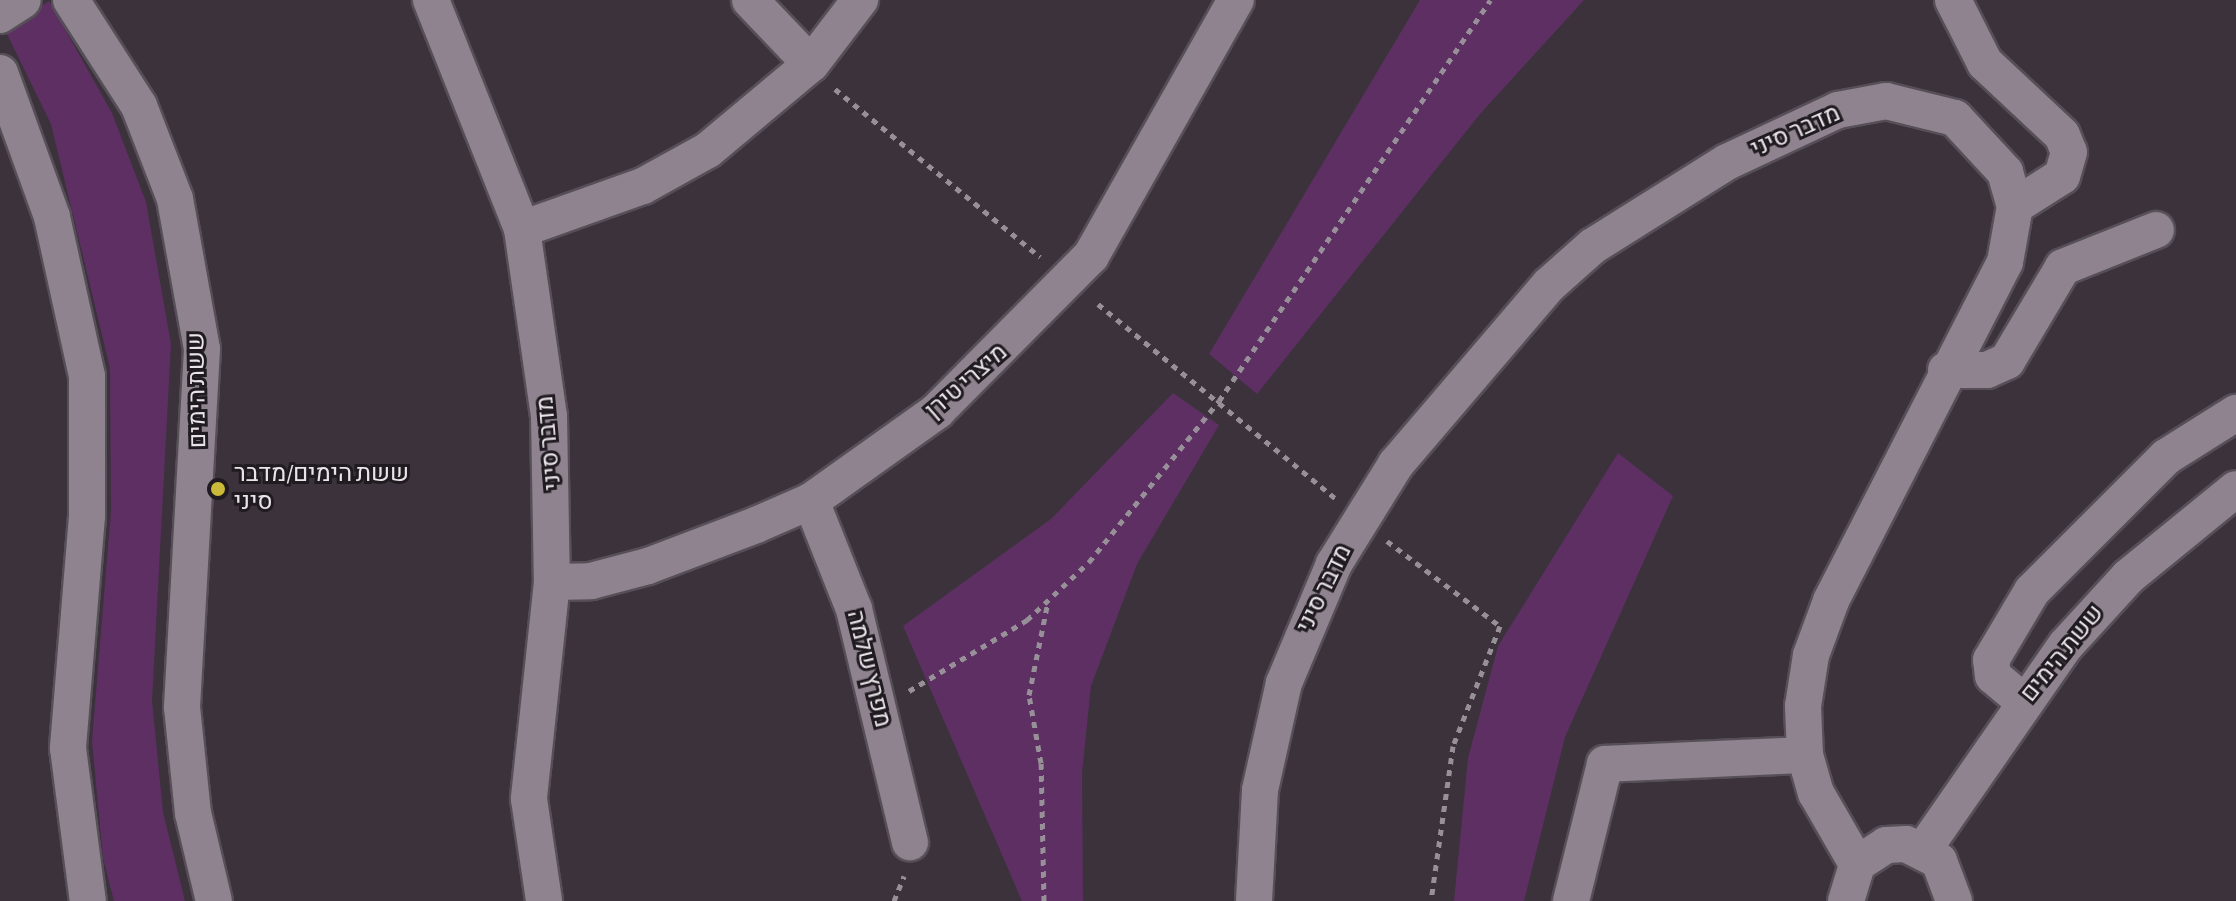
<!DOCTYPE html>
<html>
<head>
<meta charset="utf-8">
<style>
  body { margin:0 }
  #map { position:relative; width:2236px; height:901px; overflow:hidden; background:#3b323c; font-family:"Alegreya Sans",Heebo,sans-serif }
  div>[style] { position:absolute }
  .green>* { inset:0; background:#5d2f63 }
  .path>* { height:5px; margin-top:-2.5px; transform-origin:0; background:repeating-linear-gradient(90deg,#979098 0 6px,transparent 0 12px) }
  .roads { filter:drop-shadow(2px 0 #564f57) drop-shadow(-2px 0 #564f57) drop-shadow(0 2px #564f57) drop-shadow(0 -2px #564f57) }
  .minor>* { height:36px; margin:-18px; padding:0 18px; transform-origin:18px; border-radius:18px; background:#8e838f }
  .dots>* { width:22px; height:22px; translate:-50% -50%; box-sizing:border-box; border:4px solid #201b20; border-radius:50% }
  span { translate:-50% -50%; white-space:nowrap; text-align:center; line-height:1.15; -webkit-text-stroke:6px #201b20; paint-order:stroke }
  .street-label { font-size:24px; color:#eae4ea }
  .poi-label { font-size:24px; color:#eae4ea }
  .left { translate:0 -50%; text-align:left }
</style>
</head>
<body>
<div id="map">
  <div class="green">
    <div style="clip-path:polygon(1420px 0,1584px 0,1480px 114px,1257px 394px,1209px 354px)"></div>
    <div style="clip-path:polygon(49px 1px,112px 113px,146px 202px,171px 344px,152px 701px,163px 812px,185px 901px,114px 901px,103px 858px,92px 741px,111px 511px,110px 368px,51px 124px,5px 30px)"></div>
    <div style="clip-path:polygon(1173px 393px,1219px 425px,1137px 564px,1091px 686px,1082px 773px,1083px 901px,1022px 901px,903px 626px,1051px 519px)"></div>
    <div style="clip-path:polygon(1618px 453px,1673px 496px,1565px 737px,1524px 901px,1454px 901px,1468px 758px,1498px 646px)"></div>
  </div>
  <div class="path">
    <div style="left:835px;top:89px;width:265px;rotate:39.3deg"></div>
    <div style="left:1098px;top:304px;width:308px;rotate:39.3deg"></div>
    <div style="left:1387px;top:541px;width:141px;rotate:37deg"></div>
    <div style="left:1500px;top:626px;width:129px;rotate:111.4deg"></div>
    <div style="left:1453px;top:746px;width:157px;rotate:98.1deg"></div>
    <div style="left:909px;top:691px;width:138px;rotate:-31deg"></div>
    <div style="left:1027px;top:620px;width:85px;rotate:-43.1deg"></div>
    <div style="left:1089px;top:562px;width:207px;rotate:-51.1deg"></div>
    <div style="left:1219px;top:401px;width:484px;rotate:-55.9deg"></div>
    <div style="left:894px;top:901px;width:27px;rotate:-68deg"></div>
    <div style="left:1044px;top:901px;width:138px;rotate:-91.2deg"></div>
    <div style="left:1041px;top:763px;width:69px;rotate:-100deg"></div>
    <div style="left:1029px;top:695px;width:95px;rotate:-78.5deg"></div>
  </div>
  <div class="roads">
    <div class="minor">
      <div style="left:71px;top:0;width:126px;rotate:57.3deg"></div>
      <div style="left:139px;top:106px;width:100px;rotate:68.8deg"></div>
      <div style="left:175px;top:199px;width:152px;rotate:79.8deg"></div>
      <div style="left:202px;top:349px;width:359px;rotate:93.2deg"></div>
      <div style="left:182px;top:707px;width:107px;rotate:84.1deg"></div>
      <div style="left:193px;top:813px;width:90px;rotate:76.6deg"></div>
      <div style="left:431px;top:0;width:246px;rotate:68.3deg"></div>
      <div style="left:522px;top:229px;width:189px;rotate:81.8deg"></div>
      <div style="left:549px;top:416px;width:166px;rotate:89deg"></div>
      <div style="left:552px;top:582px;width:218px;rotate:96.1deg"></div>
      <div style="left:529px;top:799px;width:103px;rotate:81.6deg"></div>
      <div style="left:750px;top:0;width:88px;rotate:46.4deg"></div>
      <div style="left:1953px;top:0;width:71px;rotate:63.1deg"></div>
      <div style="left:1985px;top:63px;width:105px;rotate:43.1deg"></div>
      <div style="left:2062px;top:135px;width:18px;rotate:68deg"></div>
      <div style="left:2069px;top:152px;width:25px;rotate:106deg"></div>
      <div style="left:2062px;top:176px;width:56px;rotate:147.4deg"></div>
      <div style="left:0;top:15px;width:27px;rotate:-33deg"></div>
      <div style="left:0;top:73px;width:153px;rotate:70.1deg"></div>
      <div style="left:52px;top:217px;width:163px;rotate:77.6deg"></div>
      <div style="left:87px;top:376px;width:140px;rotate:90deg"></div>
      <div style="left:87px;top:516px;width:233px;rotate:94.7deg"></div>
      <div style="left:68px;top:748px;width:154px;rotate:82.6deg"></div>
      <div style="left:522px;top:229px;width:128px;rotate:-19.6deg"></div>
      <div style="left:643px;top:186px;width:74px;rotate:-29deg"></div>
      <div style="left:708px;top:150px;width:134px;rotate:-39.9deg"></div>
      <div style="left:811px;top:64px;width:81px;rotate:-52.6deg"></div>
      <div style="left:1946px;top:370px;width:41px"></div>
      <div style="left:1987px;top:370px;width:22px;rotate:-24deg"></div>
      <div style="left:2007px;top:361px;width:109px;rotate:-59.2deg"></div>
      <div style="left:2063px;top:267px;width:100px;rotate:-21.7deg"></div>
      <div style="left:811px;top:501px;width:116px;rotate:68.3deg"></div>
      <div style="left:854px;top:609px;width:240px;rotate:76.5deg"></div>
      <div style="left:552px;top:582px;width:39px;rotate:-1deg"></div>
      <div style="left:591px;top:581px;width:59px;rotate:-14.7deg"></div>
      <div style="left:648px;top:566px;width:116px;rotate:-20.8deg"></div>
      <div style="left:756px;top:525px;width:60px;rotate:-23.6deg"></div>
      <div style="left:811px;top:501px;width:155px;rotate:-35.5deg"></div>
      <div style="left:937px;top:411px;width:218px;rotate:-45.2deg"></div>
      <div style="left:1091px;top:256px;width:294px;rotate:-60.5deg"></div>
      <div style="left:2024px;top:702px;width:40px;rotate:-140deg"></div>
      <div style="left:1993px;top:676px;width:16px;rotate:-97deg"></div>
      <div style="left:1991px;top:660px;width:80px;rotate:-59.3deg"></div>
      <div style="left:2032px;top:591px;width:190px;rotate:-45deg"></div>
      <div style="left:2166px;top:457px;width:83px;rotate:-32.2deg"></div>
      <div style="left:1924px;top:849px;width:249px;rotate:-55.2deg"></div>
      <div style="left:2066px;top:645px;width:92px;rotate:-47.6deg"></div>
      <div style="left:2128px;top:577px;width:139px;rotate:-39.2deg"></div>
      <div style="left:1254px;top:901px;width:111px;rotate:-86.9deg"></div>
      <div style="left:1260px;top:790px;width:110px;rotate:-77.4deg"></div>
      <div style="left:1284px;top:683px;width:129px;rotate:-67.2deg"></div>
      <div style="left:1334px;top:564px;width:118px;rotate:-58.2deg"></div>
      <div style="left:1396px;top:464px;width:235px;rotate:-49.5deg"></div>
      <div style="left:1549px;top:285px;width:59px;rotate:-41.6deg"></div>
      <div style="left:1593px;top:246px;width:158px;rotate:-32.1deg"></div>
      <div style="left:1727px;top:162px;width:123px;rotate:-25.1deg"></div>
      <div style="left:1838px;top:110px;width:49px;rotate:-10.6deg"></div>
      <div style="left:1886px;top:101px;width:71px;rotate:13.8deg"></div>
      <div style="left:1955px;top:118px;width:74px;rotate:47.2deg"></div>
      <div style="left:2005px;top:172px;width:35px;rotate:74deg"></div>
      <div style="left:2015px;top:206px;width:57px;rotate:100.1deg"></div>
      <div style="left:2005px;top:262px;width:381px;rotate:117.2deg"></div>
      <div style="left:1831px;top:601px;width:58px;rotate:110.3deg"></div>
      <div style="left:1811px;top:655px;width:52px;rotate:98.9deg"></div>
      <div style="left:1803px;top:706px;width:49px;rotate:87.7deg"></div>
      <div style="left:1805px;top:755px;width:40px;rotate:74deg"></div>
      <div style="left:1816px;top:793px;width:82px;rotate:60deg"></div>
      <div style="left:1571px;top:901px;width:141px;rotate:-76.1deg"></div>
      <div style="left:1605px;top:764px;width:200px;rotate:-2.6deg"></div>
      <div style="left:1846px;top:901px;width:39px;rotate:-73deg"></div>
      <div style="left:1857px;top:864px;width:35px;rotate:-33deg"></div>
      <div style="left:1886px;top:845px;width:20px;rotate:-3deg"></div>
      <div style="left:1906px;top:844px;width:37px;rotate:27deg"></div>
      <div style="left:1939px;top:861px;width:43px;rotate:69.4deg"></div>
    </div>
  </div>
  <div class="dots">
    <div style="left:218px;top:489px;background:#cbba39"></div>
  </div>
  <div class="street-label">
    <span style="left:1796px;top:132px;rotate:-24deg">מדבר סיני</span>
    <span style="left:967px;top:382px;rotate:-41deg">מיצרי טירן</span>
    <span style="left:198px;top:390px;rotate:-91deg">ששת הימים</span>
    <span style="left:550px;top:443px;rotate:-95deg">מדבר סיני</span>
    <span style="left:1325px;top:589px;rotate:-64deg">מדבר סיני</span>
    <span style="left:2063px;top:654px;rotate:-51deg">ששת הימים</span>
    <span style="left:868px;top:669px;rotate:76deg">מפרץ שלמה</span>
  </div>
  <div class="poi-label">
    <span class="left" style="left:234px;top:489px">ששת הימים/מדבר<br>סיני</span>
  </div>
</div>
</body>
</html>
